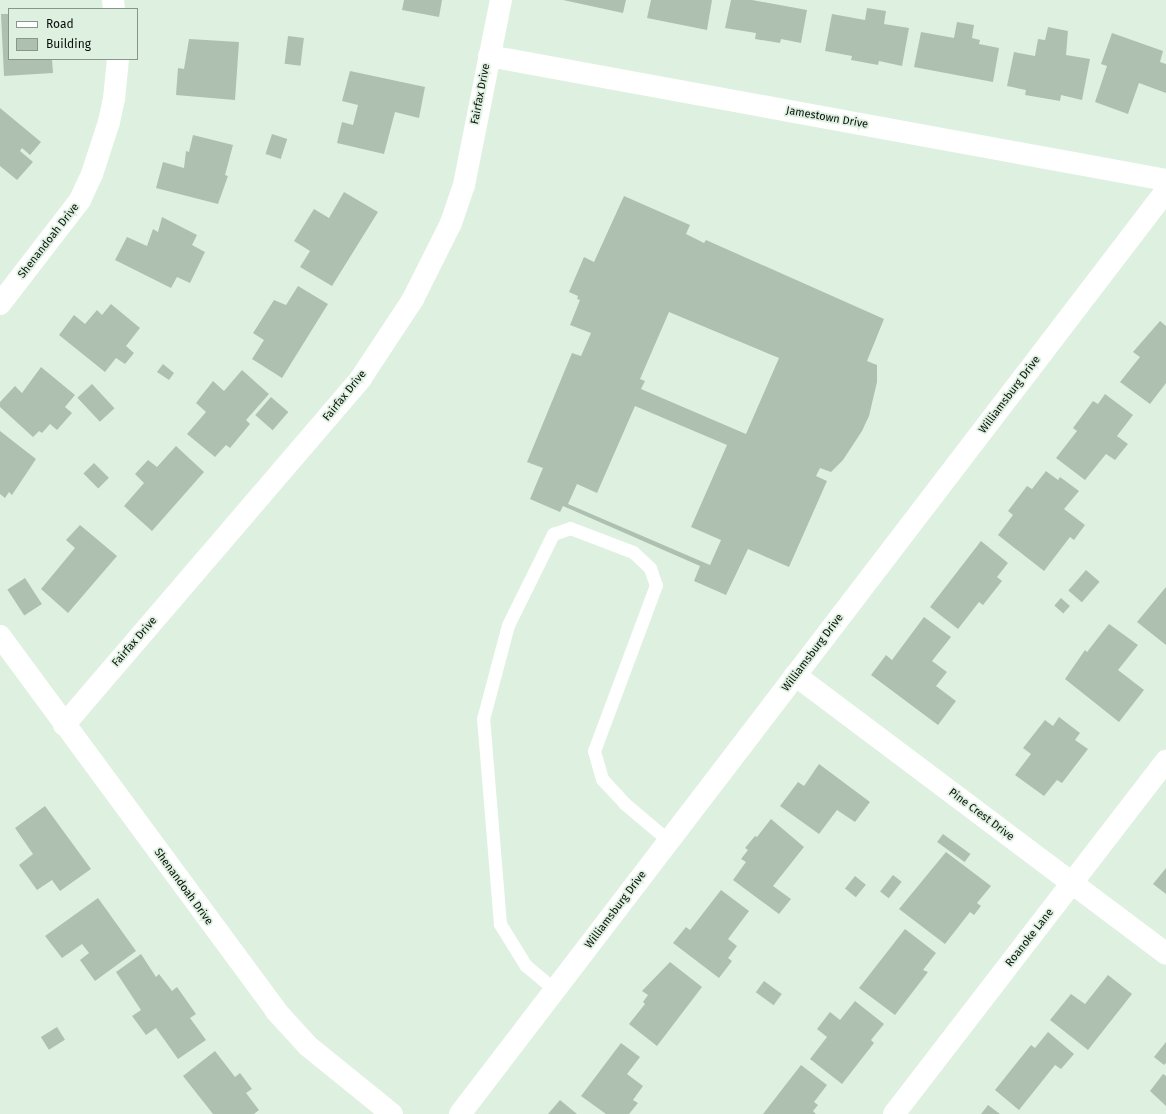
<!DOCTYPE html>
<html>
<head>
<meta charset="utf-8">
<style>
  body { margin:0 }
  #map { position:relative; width:1166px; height:1114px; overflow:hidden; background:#def1e0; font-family:"Fira Sans",sans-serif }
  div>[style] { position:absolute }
  .building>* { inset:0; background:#aec1b1; transform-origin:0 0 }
  .lane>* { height:13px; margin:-6.5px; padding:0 6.5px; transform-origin:6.5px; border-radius:6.5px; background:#fff }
  .street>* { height:22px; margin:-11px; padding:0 11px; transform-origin:11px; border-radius:11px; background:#fff }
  span { translate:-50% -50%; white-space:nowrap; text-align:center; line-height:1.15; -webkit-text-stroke:3.5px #def1e0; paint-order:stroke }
  .street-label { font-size:11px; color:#090f0a }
  .legend { position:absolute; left:8px; top:8px; width:130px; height:52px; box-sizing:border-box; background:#def1e0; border:1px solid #89978a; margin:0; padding:5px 7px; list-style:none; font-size:12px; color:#090f0a }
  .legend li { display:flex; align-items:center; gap:8px; height:20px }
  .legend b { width:20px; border:1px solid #89978a }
</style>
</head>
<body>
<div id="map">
  <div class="building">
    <div style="clip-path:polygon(404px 0,442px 0,439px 17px,402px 10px)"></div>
    <div style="clip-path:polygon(563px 0,626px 0,623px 13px)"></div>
    <div style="clip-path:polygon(651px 0,712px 0,707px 30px,647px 18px)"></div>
    <div style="clip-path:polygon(731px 0,752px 0,807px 10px,801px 43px,781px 39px,780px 43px,755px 39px,756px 33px,725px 28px)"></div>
    <div style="clip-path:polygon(867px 8px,886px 11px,884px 24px,909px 28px,902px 66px,879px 61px,878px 65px,851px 60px,852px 56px,825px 51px,832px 14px,865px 20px)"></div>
    <div style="clip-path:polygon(1px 14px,9px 14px,9px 59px,52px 59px,53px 73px,4px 76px)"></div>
    <div style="clip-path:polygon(957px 22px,974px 25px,972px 38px,980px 40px,979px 44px,999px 48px,993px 82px,914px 67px,921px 32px,954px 38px)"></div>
    <div style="clip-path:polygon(1048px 27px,1068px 31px,1066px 55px,1090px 59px,1082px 100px,1061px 95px,1060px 101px,1025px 95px,1026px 90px,1007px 86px,1014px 52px,1035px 56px,1038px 39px,1045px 40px)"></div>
    <div style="clip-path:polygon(1112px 33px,1163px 51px,1160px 62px,1166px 64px,1166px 93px,1139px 83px,1128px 114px,1095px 102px,1107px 66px,1101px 64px)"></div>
    <div style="left:288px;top:36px;width:16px;height:28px;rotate:7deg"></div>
    <div style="clip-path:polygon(189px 39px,239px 42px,235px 100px,176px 95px,178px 68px,184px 69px)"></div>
    <div style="clip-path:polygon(350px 71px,425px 87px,419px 118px,395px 112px,384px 154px,337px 143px,342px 122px,353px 125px,358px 105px,342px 101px)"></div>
    <div style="clip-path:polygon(0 108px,41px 142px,30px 155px,22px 148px,20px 151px,33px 162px,17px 180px,0 166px)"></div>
    <div style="left:272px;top:134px;width:16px;height:21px;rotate:18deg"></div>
    <div style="clip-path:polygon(193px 135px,233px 145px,225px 175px,228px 176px,218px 204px,156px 188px,163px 162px,184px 168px,186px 151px,189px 152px)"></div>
    <div style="clip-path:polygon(344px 192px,378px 212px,332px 286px,300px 267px,310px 251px,294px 241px,314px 209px,329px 218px)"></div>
    <div style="clip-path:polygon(evenodd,624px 196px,690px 225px,686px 234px,704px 243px,706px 240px,884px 319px,867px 361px,877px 365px,877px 382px,869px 416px,862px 431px,843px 460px,831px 472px,820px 468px,816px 476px,827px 481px,789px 567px,748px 549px,726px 595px,694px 581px,700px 566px,563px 506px,560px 512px,530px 499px,543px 468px,527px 462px,572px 353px,581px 356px,591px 333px,570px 325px,580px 300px,577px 299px,578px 296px,569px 292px,584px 257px,594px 262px,624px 196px,669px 312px,779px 358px,746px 434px,641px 389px,645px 381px,640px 379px,669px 312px,624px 196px,635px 406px,727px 445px,691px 527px,721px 540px,710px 565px,568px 504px,577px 484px,597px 493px,635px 406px)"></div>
    <div style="clip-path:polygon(162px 217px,197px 235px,192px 245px,205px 252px,190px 283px,177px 277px,171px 288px,115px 260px,127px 237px,147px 246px,153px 229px,158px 232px)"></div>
    <div style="clip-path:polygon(298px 286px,328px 304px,282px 378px,252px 359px,264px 340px,253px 333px,274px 300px,286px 305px)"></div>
    <div style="clip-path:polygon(111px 304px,140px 328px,126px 346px,134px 353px,125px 364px,116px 358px,105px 372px,59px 335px,74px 315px,85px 324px,97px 310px,102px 315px)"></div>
    <div style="clip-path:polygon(1160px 321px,1166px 326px,1166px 383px,1150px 404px,1120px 382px,1140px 357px,1133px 352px)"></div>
    <div style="clip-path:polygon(163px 364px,174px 373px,169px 380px,157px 372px)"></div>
    <div style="clip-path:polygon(41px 367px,75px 395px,65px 407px,72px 413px,57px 430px,50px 424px,42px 433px,39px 431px,33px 437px,0 407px,0 402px,15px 386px,22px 393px)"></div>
    <div style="clip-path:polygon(242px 370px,269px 394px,246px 420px,250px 424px,230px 448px,226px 445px,215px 457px,187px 434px,206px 412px,196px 403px,213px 381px,224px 391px)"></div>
    <div style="left:92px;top:384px;width:33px;height:20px;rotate:47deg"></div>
    <div style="clip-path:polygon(1105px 394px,1133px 415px,1117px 436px,1128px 444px,1115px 460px,1106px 454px,1085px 480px,1056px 458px,1077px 431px,1073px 428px,1093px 401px,1098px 404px)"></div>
    <div style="left:271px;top:397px;width:23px;height:24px;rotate:41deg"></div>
    <div style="clip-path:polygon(0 431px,36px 459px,12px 495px,9px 492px,5px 498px,0 494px)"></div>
    <div style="clip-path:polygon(176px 446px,204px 472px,152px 531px,124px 506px,144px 483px,135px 474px,148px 460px,157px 467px)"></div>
    <div style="left:94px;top:463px;width:21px;height:15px;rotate:45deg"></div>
    <div style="clip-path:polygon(1046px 471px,1058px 480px,1060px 477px,1079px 491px,1064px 509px,1085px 525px,1074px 540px,1070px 537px,1044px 571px,998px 535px,1013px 515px,1008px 511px,1027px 486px,1032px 489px)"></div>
    <div style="clip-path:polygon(80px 525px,117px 556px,68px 613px,41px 589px,75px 548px,66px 540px)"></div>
    <div style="clip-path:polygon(981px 541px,1008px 563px,997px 577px,1002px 581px,983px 605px,979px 602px,958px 629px,930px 607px)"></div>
    <div style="left:1086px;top:570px;width:18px;height:27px;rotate:41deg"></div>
    <div style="left:25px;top:578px;width:31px;height:21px;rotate:57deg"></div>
    <div style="clip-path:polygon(1166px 587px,1166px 645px,1137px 622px)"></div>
    <div style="left:1061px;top:598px;width:12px;height:10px;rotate:42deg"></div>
    <div style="clip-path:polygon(924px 617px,951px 637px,932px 661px,947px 672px,936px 686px,956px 701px,938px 725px,871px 675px,886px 655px,892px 660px)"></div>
    <div style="clip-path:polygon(1109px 624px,1138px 645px,1118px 670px,1144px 690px,1119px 722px,1065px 679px,1085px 650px,1087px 652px)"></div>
    <div style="clip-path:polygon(1059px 717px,1080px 733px,1075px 740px,1088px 749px,1062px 783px,1057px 780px,1044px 796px,1015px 775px,1031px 754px,1023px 748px,1045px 720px,1053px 726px)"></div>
    <div style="clip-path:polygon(819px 764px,870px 802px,855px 822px,837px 810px,819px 834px,780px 806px,798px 782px,804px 786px)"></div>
    <div style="clip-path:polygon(45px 806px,91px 869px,60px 891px,52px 880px,37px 890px,19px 865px,33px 854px,15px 828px)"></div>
    <div style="clip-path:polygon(771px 819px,804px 847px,773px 886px,791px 899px,779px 914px,733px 880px,746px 862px,741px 859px,748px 850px,745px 848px,755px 836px,757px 837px)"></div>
    <div style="left:943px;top:834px;width:34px;height:10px;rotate:36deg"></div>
    <div style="clip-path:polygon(946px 852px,991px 886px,977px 903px,981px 906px,974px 915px,970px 912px,945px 944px,899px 909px)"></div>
    <div style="clip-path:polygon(1166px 868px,1166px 894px,1153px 884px)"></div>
    <div style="left:893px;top:875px;width:11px;height:21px;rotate:38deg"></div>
    <div style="left:855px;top:876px;width:14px;height:16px;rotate:39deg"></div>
    <div style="clip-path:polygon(721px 890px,749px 911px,728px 939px,737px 946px,728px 958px,732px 961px,719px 978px,673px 943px,686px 927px,690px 930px)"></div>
    <div style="clip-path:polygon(98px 898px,136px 951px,95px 981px,80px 960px,89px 953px,82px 944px,62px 958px,45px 936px)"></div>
    <div style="clip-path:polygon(905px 929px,936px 953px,923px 970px,928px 972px,895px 1015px,859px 988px)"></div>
    <div style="clip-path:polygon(141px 954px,156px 977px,159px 974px,172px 991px,177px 987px,196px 1014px,190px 1018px,206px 1040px,178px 1059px,156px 1028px,146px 1035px,132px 1016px,141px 1010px,116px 972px)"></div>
    <div style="clip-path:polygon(670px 962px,702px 987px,657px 1046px,629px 1024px,645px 1004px,643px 1002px,648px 995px,642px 991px)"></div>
    <div style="clip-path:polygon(1108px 975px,1132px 994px,1088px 1050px,1050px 1020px,1071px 994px,1085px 1004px)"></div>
    <div style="left:764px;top:981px;width:22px;height:14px;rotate:36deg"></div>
    <div style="clip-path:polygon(855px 1001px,884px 1024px,871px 1040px,874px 1043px,842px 1084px,810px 1059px,827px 1037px,817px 1029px,830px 1012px,840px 1020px)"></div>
    <div style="left:57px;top:1027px;width:15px;height:19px;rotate:58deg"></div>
    <div style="clip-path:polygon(1048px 1032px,1074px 1054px,1061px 1069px,1055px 1065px,1019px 1110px,995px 1090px,1031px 1045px,1035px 1048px)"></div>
    <div style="clip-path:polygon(1166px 1042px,1166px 1063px,1164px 1065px,1154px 1057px)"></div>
    <div style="clip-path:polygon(621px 1043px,640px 1057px,627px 1074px,643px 1086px,633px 1100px,638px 1103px,629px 1114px,606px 1114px,581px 1096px)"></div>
    <div style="clip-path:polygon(215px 1051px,235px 1077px,240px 1073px,252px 1089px,246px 1093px,259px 1110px,254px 1114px,213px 1114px,183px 1076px)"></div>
    <div style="clip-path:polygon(801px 1065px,827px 1085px,814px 1102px,818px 1105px,813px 1111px,816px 1114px,763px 1114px)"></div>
    <div style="clip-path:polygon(1163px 1074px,1166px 1076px,1166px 1106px,1150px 1091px)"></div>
    <div style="clip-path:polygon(560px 1100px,577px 1114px,548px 1114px)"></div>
    <div style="clip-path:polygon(988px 1105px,1000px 1114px,981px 1114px)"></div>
  </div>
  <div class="lane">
    <div style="left:555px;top:990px;width:38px;rotate:-140deg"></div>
    <div style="left:526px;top:966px;width:49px;rotate:-121.8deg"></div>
    <div style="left:500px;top:924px;width:206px;rotate:-94.7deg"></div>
    <div style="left:483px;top:719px;width:97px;rotate:-75.1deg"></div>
    <div style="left:508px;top:625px;width:102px;rotate:-63.7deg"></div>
    <div style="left:553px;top:534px;width:18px;rotate:-19deg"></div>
    <div style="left:570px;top:528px;width:67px;rotate:20.9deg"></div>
    <div style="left:633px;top:552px;width:23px;rotate:43deg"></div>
    <div style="left:650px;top:568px;width:18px;rotate:71deg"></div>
    <div style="left:656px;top:585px;width:177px;rotate:110.5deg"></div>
    <div style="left:594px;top:751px;width:29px;rotate:74deg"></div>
    <div style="left:602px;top:779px;width:33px;rotate:47deg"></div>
    <div style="left:624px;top:803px;width:59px;rotate:40.2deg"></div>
  </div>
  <div class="street">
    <div style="left:113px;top:0;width:9px;rotate:84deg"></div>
    <div style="left:489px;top:56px;width:688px;rotate:10.38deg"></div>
    <div style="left:0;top:304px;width:131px;rotate:-52.4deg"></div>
    <div style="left:80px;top:200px;width:29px;rotate:-65deg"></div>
    <div style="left:92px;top:174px;width:55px;rotate:-71.9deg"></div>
    <div style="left:109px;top:122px;width:24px;rotate:-78deg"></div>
    <div style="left:114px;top:99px;width:40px;rotate:-84.3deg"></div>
    <div style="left:0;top:636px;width:466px;rotate:53.6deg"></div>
    <div style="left:276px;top:1011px;width:47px;rotate:47.6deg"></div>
    <div style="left:308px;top:1046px;width:108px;rotate:39deg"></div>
    <div style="left:795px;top:675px;width:464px;rotate:36.9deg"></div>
    <div style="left:64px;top:725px;width:457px;rotate:-49.4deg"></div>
    <div style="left:361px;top:378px;width:95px;rotate:-56.6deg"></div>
    <div style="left:413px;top:299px;width:85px;rotate:-63.4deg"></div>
    <div style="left:451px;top:223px;width:40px;rotate:-71.1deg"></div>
    <div style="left:464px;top:185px;width:189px;rotate:-78.7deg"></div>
    <div style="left:460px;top:1114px;width:1162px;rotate:-52.59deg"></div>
    <div style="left:894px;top:1114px;width:446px;rotate:-52.4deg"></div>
  </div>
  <div class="street-label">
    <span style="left:481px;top:94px;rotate:-79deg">Fairfax Drive</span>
    <span style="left:827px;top:118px;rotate:10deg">Jamestown Drive</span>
    <span style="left:49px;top:241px;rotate:-52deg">Shenandoah Drive</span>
    <span style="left:1010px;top:395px;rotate:-53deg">Williamsburg Drive</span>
    <span style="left:345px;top:396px;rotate:-51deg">Fairfax Drive</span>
    <span style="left:135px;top:642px;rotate:-49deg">Fairfax Drive</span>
    <span style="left:813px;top:653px;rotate:-53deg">Williamsburg Drive</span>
    <span style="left:981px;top:815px;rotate:37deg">Pine Crest Drive</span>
    <span style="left:183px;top:887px;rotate:54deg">Shenandoah Drive</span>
    <span style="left:616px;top:910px;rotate:-53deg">Williamsburg Drive</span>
    <span style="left:1030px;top:938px;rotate:-52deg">Roanoke Lane</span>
  </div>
  <ul class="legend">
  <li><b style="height:5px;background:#fff"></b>Road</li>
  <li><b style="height:11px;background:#aec1b1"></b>Building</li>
  </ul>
</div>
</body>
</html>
